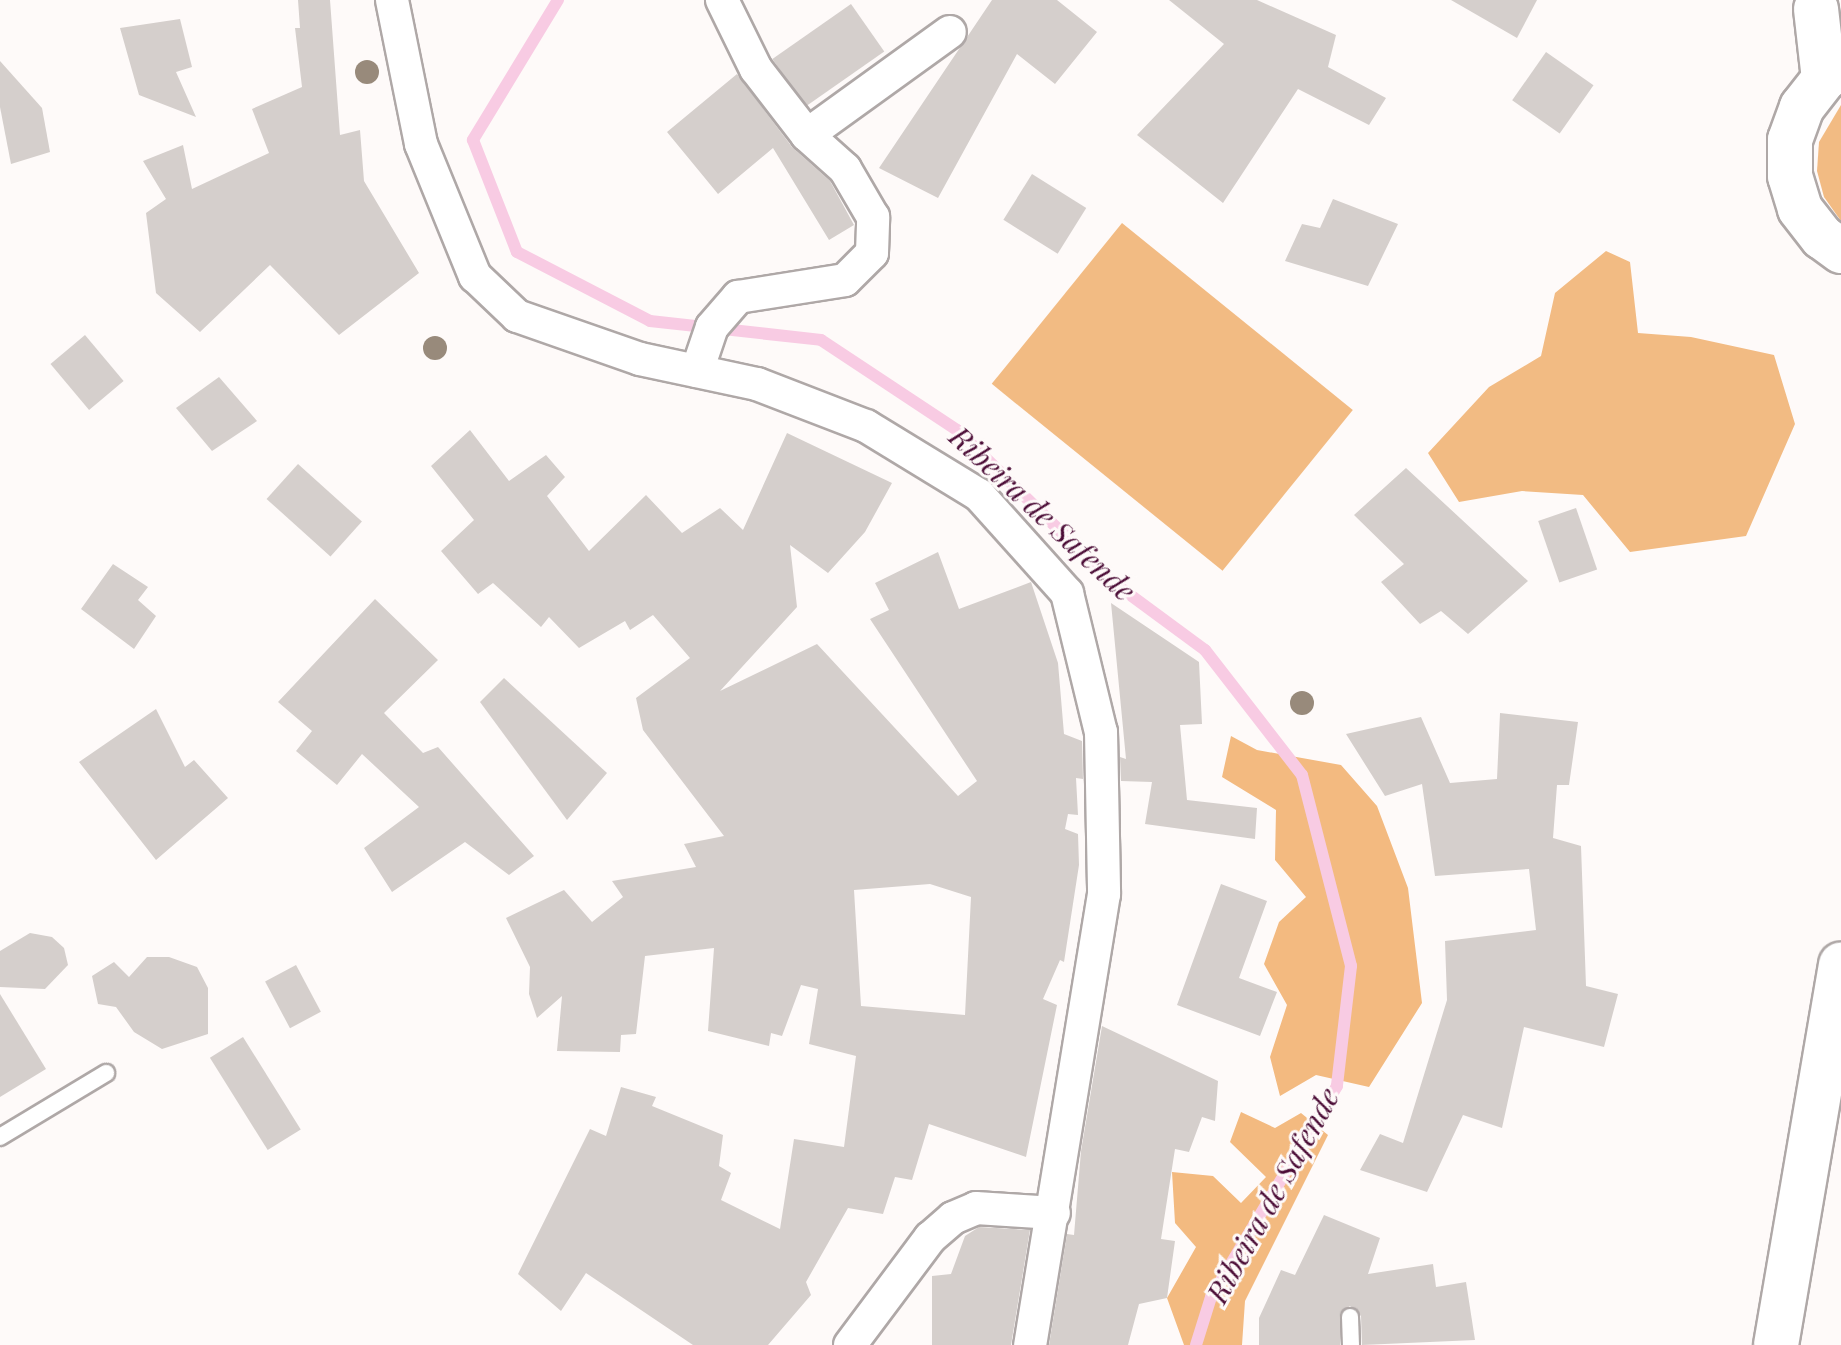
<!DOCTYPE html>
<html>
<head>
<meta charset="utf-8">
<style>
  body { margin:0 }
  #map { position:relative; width:1841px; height:1345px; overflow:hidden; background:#fefaf9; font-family:"Playfair Display",serif }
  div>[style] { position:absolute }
  .green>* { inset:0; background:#f2bb83; transform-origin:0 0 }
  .forest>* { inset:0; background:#f3ba80 }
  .stream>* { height:12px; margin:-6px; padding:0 6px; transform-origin:6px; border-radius:6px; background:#f8cbe3 }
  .building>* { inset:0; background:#d5cfcc; transform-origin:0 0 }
  .roads { filter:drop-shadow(2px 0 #afa8a7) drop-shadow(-2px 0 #afa8a7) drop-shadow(0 2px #afa8a7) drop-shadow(0 -2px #afa8a7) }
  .lane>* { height:16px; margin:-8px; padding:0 8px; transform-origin:8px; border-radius:8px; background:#fff }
  .street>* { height:32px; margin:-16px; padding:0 16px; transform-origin:16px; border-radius:16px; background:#fff }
  .primary>* { height:44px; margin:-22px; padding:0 22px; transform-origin:22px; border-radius:22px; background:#fff }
  .trees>* { width:24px; height:24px; margin:-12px; border-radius:50%; background:#988a7b }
  span { translate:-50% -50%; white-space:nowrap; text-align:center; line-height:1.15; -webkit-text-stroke:6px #fefaf9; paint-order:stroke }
  .water-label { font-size:30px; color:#4b0c36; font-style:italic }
</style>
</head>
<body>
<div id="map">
  <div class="green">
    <div style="clip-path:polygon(1841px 105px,1841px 221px,1824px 197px,1817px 171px,1819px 142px)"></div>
    <div style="left:1122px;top:223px;width:297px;height:207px;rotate:39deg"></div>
    <div style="clip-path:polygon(1606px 251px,1630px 262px,1638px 333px,1691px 337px,1774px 355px,1795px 424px,1746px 536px,1630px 552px,1583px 495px,1522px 491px,1459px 502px,1428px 453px,1489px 387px,1541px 356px,1555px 293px)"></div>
  </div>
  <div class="forest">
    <div style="clip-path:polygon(1231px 736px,1257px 750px,1341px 765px,1377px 806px,1408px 888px,1422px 1003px,1369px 1087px,1316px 1075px,1280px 1096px,1270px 1057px,1287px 1005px,1264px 964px,1279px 922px,1306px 897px,1275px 860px,1276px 810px,1222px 777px)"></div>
    <div style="clip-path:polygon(1241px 1112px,1275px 1128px,1301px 1113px,1328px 1135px,1245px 1301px,1242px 1345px,1184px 1345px,1167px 1298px,1196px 1247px,1175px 1223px,1172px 1172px,1213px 1176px,1241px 1203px,1266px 1177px,1230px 1142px)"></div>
  </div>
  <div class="stream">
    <div style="left:558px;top:0;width:164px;rotate:121.3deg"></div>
    <div style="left:473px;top:140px;width:120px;rotate:68.6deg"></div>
    <div style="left:517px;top:252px;width:150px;rotate:27.4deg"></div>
    <div style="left:650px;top:321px;width:172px;rotate:6.3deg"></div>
    <div style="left:821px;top:340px;width:163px;rotate:33.5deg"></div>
    <div style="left:957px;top:430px;width:214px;rotate:44.4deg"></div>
    <div style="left:1110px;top:580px;width:118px;rotate:36.4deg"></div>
    <div style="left:1205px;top:650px;width:158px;rotate:52.2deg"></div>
    <div style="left:1302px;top:775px;width:197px;rotate:75.6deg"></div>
    <div style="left:1351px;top:966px;width:121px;rotate:96.7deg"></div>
    <div style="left:1337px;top:1086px;width:246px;rotate:120.8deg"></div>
    <div style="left:1211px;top:1297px;width:50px;rotate:107.4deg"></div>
  </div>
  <div class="building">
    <div style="clip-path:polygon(298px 0,330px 0,340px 135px,360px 130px,364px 181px,419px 273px,339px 335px,270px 265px,200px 332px,156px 293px,146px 213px,166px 199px,143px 161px,183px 145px,192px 189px,269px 153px,252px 109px,302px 87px,295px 28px,300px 28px)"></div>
    <div style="clip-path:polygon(992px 0,1057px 0,1097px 32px,1055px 84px,1017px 54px,938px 198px,879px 168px)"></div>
    <div style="clip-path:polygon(1169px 0,1257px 0,1336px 35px,1328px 67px,1386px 98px,1369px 125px,1298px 89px,1223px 203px,1137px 135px,1224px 44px)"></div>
    <div style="clip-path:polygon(1451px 0,1537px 0,1517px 38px)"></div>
    <div style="left:851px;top:4px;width:58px;height:96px;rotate:55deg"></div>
    <div style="clip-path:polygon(180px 19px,192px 67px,176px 72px,196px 117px,139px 95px,120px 28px)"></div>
    <div style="left:1546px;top:52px;width:58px;height:59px;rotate:35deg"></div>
    <div style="clip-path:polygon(0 61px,42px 108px,50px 152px,11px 164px,0 107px)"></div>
    <div style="clip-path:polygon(737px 74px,792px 147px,830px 181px,854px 225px,829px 240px,773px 148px,718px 194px,667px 132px)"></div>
    <div style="left:1032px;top:174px;width:64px;height:54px;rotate:32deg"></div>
    <div style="clip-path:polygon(1333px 199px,1398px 224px,1368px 286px,1285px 261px,1302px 224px,1320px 228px)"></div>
    <div style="left:85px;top:335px;width:60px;height:45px;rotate:50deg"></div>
    <div style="clip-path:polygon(219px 377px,257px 421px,212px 451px,176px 408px)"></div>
    <div style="clip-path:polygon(evenodd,470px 430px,509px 481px,546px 455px,565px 477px,547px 496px,589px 551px,646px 495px,682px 533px,720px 508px,743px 530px,787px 433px,892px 483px,865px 532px,828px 573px,790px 545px,797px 607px,720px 691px,817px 644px,958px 796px,977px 781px,870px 619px,889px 610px,875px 583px,938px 552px,959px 609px,1031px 582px,1058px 663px,1064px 734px,1082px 741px,1083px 779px,1076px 778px,1078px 815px,1068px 814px,1065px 829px,1078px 834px,1079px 865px,1064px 962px,1060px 960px,1043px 999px,1057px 1005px,1026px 1157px,929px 1124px,912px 1180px,895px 1177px,883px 1214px,848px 1208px,806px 1282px,811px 1295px,768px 1345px,693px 1345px,586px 1273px,561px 1311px,518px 1274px,590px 1129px,606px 1136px,621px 1087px,656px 1097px,652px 1106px,723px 1135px,719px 1166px,731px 1173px,721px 1200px,780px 1229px,794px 1139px,844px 1147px,856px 1056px,809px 1044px,818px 989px,801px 985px,782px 1036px,771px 1033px,769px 1046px,708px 1031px,714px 948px,645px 956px,636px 1034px,621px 1035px,620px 1052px,557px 1051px,562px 996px,537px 1018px,529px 994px,530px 967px,506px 918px,564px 890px,592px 922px,623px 897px,612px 881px,696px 867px,684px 844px,724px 836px,643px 730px,636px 698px,690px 658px,653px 615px,630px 630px,625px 621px,579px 648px,549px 617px,541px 627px,493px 583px,478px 594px,441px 551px,474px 520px,431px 466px,470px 430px,930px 884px,971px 897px,965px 1015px,861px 1006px,854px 890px,930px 884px)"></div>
    <div style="left:298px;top:464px;width:86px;height:47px;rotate:42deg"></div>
    <div style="clip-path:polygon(1406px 468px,1528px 581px,1468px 634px,1441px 611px,1420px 624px,1381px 582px,1404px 564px,1354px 515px)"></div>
    <div style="left:1576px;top:508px;width:65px;height:40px;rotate:71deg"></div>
    <div style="clip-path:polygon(113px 564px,148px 587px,138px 600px,156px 616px,134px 649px,81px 609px)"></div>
    <div style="clip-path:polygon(375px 599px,438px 660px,384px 713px,423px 753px,438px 747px,534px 856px,509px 875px,465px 842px,392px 892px,364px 848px,419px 807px,362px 754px,337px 785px,296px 751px,312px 731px,278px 702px)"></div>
    <div style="clip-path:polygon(1111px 603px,1199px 662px,1202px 724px,1180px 725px,1187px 800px,1257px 808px,1255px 839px,1145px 824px,1152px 782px,1121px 781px,1120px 757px,1126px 759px)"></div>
    <div style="clip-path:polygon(504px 678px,607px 773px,567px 820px,480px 702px)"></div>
    <div style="clip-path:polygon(156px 709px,185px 767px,194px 760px,228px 798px,156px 860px,79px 762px)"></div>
    <div style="clip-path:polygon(1500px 713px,1578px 722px,1569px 785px,1557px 785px,1553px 838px,1581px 846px,1586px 986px,1618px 994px,1604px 1047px,1524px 1027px,1502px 1128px,1463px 1115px,1427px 1192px,1360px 1170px,1380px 1134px,1403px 1143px,1447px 1000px,1445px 941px,1536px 930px,1529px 869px,1435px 876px,1422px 784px,1385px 796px,1346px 734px,1421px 717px,1450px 783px,1497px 779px)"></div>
    <div style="clip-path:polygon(1221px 884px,1267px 901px,1239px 978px,1277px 992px,1260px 1036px,1177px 1005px)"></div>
    <div style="clip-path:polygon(30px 933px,52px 937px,64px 948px,68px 965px,45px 989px,0 987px,0 951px)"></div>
    <div style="clip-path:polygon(147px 957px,169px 957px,197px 967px,208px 988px,208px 1034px,162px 1049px,134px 1032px,116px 1007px,98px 1004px,92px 976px,114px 962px,129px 977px)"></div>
    <div style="left:296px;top:965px;width:53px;height:35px;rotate:62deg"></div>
    <div style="clip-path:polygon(0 994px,46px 1069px,0 1097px)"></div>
    <div style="clip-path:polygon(1102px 1026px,1218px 1081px,1215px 1121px,1202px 1117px,1189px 1152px,1175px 1149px,1161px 1239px,1175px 1241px,1167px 1298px,1139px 1304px,1128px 1345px,1049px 1345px,1067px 1234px,1074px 1235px,1081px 1151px)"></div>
    <div style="left:243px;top:1037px;width:109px;height:39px;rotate:58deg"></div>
    <div style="clip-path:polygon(1324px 1215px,1380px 1238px,1368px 1274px,1433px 1264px,1436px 1287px,1466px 1282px,1475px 1340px,1362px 1345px,1361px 1316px,1350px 1306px,1340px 1313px,1340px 1345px,1259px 1345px,1259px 1318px,1281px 1270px,1295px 1275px)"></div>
    <div style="clip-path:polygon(979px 1227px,1030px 1230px,1011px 1345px,932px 1345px,932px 1276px,951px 1274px,965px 1236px)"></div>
  </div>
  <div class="roads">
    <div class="lane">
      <div style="left:0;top:1137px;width:124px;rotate:-31.1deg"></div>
      <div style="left:1350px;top:1317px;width:28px;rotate:88deg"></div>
    </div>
    <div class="street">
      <div style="left:392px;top:0;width:147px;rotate:78.6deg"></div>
      <div style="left:421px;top:144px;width:143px;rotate:67.8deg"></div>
      <div style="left:475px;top:276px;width:58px;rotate:43.6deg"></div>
      <div style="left:517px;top:316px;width:130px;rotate:19.3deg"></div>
      <div style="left:640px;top:359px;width:120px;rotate:12.1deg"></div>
      <div style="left:757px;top:384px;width:117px;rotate:21.1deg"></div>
      <div style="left:866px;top:426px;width:132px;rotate:31.4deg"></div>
      <div style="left:979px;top:495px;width:132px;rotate:48.1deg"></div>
      <div style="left:1067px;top:593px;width:143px;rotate:76.3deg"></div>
      <div style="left:1101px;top:732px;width:162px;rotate:88.9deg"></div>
      <div style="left:1104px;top:894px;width:457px;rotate:99.3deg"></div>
      <div style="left:722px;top:0;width:77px;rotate:63.8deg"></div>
      <div style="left:756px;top:69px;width:83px;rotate:52.3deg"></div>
      <div style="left:697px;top:371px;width:46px;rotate:-71.2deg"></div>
      <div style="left:712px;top:327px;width:40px;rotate:-49deg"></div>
      <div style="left:738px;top:297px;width:108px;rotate:-9deg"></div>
      <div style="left:845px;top:280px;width:38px;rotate:-45deg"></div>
      <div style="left:872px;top:253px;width:36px;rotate:-88deg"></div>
      <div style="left:873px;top:217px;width:56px;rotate:-120.3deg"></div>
      <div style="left:845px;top:169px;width:51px;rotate:-138.2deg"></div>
      <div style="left:807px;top:135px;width:176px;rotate:-35.8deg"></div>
      <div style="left:850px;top:1345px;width:134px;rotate:-53.2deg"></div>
      <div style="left:930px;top:1238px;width:30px;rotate:-41deg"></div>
      <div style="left:953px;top:1218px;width:25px;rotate:-23deg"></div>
      <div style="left:976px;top:1208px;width:78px;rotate:3.7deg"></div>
    </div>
    <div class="primary">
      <div style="left:1816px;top:9px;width:70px;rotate:83.5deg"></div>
      <div style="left:1841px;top:67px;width:21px;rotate:145deg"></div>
      <div style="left:1824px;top:79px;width:36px;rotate:128deg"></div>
      <div style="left:1802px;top:107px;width:35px;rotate:110deg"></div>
      <div style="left:1790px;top:140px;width:36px;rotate:90deg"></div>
      <div style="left:1790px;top:176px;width:34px;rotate:73deg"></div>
      <div style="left:1800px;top:209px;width:36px;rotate:52deg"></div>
      <div style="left:1822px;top:237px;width:24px;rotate:36deg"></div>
      <div style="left:1776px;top:1345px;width:386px;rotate:-80.3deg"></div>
    </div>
  </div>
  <div class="trees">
    <div style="left:367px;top:72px"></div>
    <div style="left:435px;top:348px"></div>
    <div style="left:1302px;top:703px"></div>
  </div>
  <div class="water-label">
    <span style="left:1043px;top:513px;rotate:43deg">Ribeira de Safende</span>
    <span style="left:1272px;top:1195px;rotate:-61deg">Ribeira de Safende</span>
  </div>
</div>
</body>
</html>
